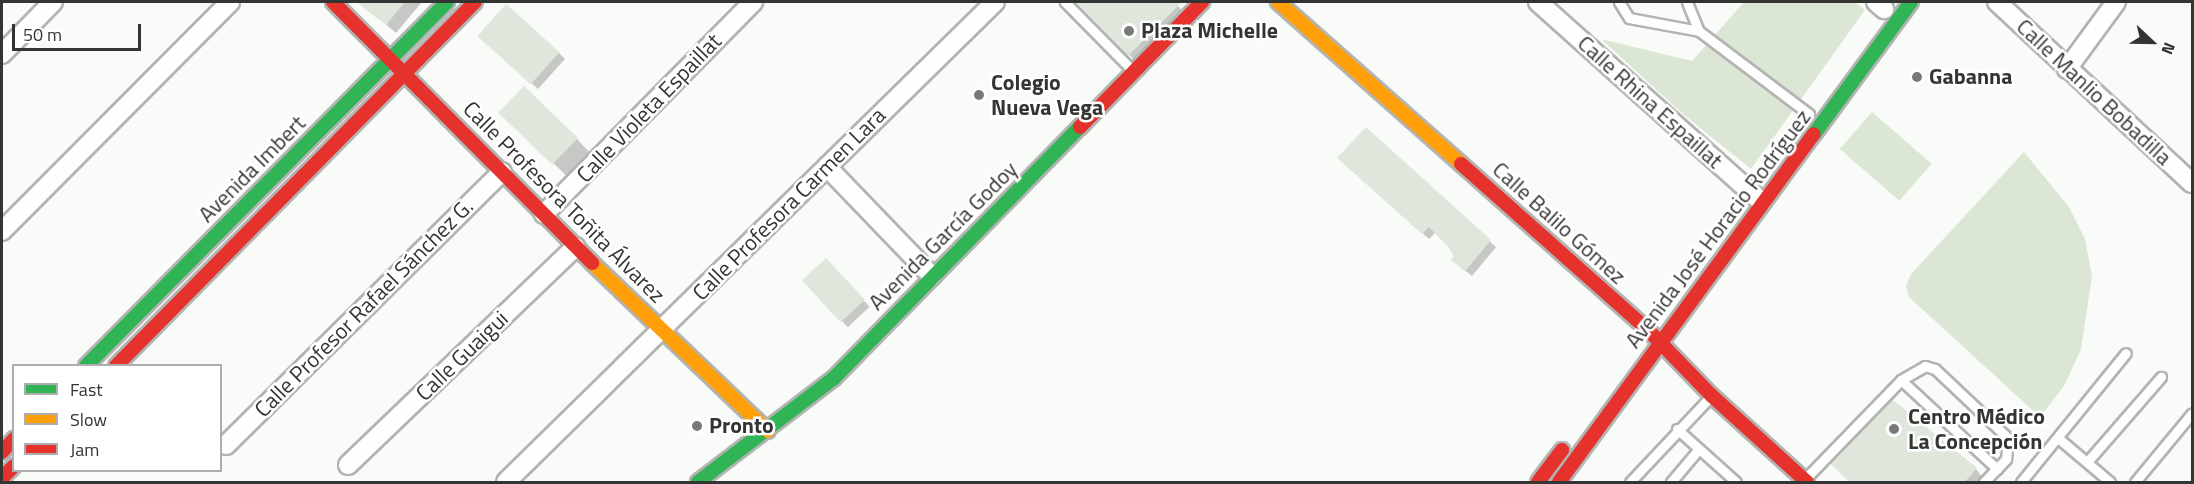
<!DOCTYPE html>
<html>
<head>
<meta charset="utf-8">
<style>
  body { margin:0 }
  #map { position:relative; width:2194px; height:484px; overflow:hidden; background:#f9fbf8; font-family:"Titillium Web",sans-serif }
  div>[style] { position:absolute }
  .green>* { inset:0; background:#dbe6d5; transform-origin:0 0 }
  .shadow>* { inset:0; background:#0003; transform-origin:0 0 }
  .building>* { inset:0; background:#dfe6dc; transform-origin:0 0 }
  .roads { filter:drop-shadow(2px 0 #b3b4b2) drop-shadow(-2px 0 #b3b4b2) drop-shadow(0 2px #b3b4b2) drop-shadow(0 -2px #b3b4b2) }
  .lane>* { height:9px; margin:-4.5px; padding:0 4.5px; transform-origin:4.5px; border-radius:4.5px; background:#fefefe }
  .street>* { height:18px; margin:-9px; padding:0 9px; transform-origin:9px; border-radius:9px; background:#fefefe }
  .fast>* { height:14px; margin:-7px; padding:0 7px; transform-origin:7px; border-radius:7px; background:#30b455 }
  .slow>* { height:14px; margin:-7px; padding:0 7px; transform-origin:7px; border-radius:7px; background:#ff9f0a }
  .jam>* { height:14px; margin:-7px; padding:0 7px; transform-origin:7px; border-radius:7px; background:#e5322d }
  .dots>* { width:16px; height:16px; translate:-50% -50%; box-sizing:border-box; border:3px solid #fff; border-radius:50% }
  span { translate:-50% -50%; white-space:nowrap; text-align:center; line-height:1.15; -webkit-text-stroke:5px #fff; paint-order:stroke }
  .poi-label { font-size:22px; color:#333533; font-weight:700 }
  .left { translate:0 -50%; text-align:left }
  .street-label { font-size:22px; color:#333533 }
  .frame { position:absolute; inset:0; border:3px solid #333533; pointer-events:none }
  .legend { position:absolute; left:12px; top:364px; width:210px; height:108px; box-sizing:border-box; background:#fff; border:2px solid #adaead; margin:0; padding:8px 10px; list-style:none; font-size:18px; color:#333533 }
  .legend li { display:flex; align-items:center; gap:12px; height:30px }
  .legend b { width:30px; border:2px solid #adaead }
  .north { position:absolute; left:2122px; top:12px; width:60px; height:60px; -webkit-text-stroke:4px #fff; paint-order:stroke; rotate:112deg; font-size:16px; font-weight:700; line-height:24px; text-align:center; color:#333533 }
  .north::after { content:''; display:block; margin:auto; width:21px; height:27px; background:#333533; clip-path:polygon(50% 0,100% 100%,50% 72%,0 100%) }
  .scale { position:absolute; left:12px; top:24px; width:129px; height:27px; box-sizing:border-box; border:3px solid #333533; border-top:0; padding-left:8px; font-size:18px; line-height:21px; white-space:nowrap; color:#333533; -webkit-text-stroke:4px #fff; paint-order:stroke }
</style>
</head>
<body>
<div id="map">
  <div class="green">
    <div style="clip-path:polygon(1744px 2px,1855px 2px,1865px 10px,1751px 169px,1683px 114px,1601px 39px,1692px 61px)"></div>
    <div style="left:1872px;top:112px;width:79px;height:49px;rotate:41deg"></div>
    <div style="clip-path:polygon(2024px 152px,2069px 207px,2085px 239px,2092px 276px,2081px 349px,2064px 386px,2040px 417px,1909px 297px,1906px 286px,1911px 274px)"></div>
  </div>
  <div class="shadow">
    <div style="clip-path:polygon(365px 2px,422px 2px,396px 33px,363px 5px)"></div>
    <div style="clip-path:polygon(1078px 2px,1174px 2px,1189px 18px,1141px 67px)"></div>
    <div style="clip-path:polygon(485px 42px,559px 53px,565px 59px,538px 89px)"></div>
    <div style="clip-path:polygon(516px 128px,577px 139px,592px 155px,570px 179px)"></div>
    <div style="clip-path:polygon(1366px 129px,1496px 247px,1472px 276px,1459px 266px,1450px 248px,1436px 232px,1429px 239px,1346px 164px)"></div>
    <div style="left:826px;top:260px;width:64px;height:30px;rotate:47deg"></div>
    <div style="clip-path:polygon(1976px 469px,1986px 482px,1851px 482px)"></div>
  </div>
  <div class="building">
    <div style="clip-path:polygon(356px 2px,405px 2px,386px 25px)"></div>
    <div style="clip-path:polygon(1076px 2px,1182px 2px,1128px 56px)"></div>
    <div style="left:506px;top:4px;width:72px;height:43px;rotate:42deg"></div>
    <div style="left:524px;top:86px;width:75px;height:37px;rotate:44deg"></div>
    <div style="clip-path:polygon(1366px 127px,1491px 240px,1465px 271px,1451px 260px,1454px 256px,1449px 248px,1429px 227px,1422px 234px,1337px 158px)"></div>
    <div style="left:826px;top:258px;width:57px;height:33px;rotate:47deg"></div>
    <div style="clip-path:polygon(1892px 399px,1977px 468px,1964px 483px,1850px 483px,1830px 463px)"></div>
  </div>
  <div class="roads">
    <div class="lane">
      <div style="left:1065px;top:2px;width:95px;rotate:45.4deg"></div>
      <div style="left:1619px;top:2px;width:19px;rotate:58deg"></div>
      <div style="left:1629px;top:18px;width:71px;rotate:10.5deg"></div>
      <div style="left:1699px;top:31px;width:138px;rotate:37deg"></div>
      <div style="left:1687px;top:2px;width:31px;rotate:68deg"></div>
      <div style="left:1901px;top:380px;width:131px;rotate:42.8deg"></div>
      <div style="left:1677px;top:429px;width:79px;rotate:41.9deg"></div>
      <div style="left:2058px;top:438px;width:68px;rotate:40.2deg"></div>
      <div style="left:2087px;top:462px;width:113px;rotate:-49deg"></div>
      <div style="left:1806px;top:478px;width:136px;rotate:-45.9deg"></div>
      <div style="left:1901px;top:380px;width:28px;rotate:-30deg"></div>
      <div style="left:1925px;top:366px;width:10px;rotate:17deg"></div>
      <div style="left:1935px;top:369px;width:100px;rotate:43.4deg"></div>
      <div style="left:2008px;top:438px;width:21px;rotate:95deg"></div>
      <div style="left:2006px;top:459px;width:32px;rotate:134deg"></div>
      <div style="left:1630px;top:482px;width:117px;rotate:-46.7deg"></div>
      <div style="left:1671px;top:482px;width:42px;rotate:-49.8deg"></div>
      <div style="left:2021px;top:482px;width:166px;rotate:-50.9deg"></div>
      <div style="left:2135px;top:482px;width:89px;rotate:-50.4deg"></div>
    </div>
    <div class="street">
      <div style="left:1538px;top:2px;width:300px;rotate:41.8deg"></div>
      <div style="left:1876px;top:2px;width:11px;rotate:41deg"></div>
      <div style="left:1997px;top:2px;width:266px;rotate:42.9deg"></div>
      <div style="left:2px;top:54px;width:73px;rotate:-45.6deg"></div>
      <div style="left:2067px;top:69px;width:83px;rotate:-53.8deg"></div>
      <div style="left:827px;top:167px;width:151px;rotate:46.1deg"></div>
      <div style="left:544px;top:214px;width:298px;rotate:-45.4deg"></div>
      <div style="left:2px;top:231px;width:323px;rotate:-45.1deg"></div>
      <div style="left:226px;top:445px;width:388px;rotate:-44.7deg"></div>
      <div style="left:348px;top:465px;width:315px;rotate:-43.8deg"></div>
      <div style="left:506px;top:482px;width:685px;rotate:-44.47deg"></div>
    </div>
    <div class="fast">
      <div style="left:1814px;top:134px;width:164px;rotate:-53.7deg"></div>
      <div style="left:86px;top:366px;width:513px;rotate:-45.24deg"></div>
      <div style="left:698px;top:482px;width:171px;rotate:-37.4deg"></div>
      <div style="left:834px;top:378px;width:351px;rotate:-45.6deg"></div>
    </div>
    <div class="slow">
      <div style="left:1278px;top:2px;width:244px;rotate:41.5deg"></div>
      <div style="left:592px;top:263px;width:243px;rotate:43.7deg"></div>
    </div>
    <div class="jam">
      <div style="left:333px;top:2px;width:368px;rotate:45.2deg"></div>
      <div style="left:1080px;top:127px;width:175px;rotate:-45.7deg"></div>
      <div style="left:1461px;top:164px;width:250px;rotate:41.6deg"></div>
      <div style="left:1648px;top:330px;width:91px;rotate:45.9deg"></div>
      <div style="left:1711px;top:395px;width:130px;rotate:42.2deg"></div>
      <div style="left:116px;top:366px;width:511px;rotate:-45.4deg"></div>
      <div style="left:2px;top:452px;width:18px;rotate:-47deg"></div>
      <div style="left:2px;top:478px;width:17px;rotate:-45deg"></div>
      <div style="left:1538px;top:482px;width:40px;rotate:-53deg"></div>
      <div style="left:1559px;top:482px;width:431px;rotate:-53.8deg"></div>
    </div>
  </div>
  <div class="dots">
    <div style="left:1129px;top:31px;background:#787a78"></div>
    <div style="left:1917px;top:77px;background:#787a78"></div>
    <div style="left:979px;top:95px;background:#787a78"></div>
    <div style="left:697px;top:426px;background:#787a78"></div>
    <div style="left:1894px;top:429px;background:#787a78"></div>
  </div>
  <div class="poi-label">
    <span class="left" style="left:1141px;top:31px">Plaza Michelle</span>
    <span class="left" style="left:1929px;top:77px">Gabanna</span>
    <span class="left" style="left:991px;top:95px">Colegio<br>Nueva Vega</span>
    <span class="left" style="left:1908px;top:429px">Centro Médico<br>La Concepción</span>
    <span class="left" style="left:709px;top:426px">Pronto</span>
  </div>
  <div class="street-label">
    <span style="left:2094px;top:92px;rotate:43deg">Calle Manlio Bobadilla</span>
    <span style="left:1650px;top:102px;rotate:42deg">Calle Rhina Espaillat</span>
    <span style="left:649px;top:108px;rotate:-46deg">Calle Violeta Espaillat</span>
    <span style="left:252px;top:169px;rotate:-45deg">Avenida Imbert</span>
    <span style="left:564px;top:202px;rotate:45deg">Calle Profesora Toñita Álvarez</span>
    <span style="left:789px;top:204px;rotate:-45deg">Calle Profesora Carmen Lara</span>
    <span style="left:1559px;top:223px;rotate:42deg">Calle Balilo Gómez</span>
    <span style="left:1718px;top:229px;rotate:-53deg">Avenida José Horacio Rodríguez</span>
    <span style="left:943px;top:236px;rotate:-45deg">Avenida García Godoy</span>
    <span style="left:364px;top:308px;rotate:-45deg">Calle Profesor Rafael Sánchez G.</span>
    <span style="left:462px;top:356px;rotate:-44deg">Calle Guaigui</span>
  </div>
  <div class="frame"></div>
  <ul class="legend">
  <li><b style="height:8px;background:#30b455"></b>Fast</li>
  <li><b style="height:8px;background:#ff9f0a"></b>Slow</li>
  <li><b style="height:8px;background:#e5322d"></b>Jam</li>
  </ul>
  <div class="north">N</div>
  <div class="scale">50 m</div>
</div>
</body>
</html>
